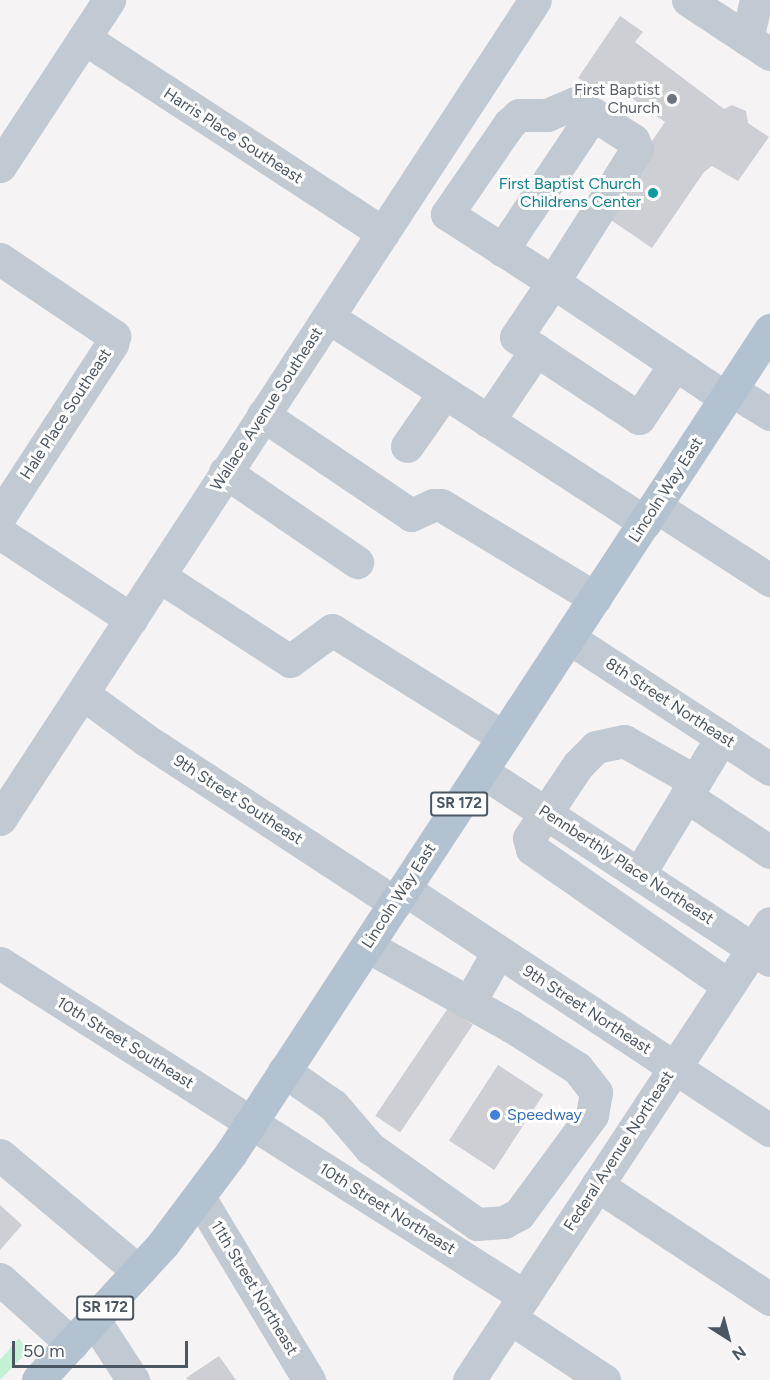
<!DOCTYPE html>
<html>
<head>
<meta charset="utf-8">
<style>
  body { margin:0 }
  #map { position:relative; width:770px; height:1380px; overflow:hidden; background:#f5f3f3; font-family:Figtree,sans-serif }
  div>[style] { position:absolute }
  .green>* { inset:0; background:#c3f1d5 }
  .building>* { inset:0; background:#cdcfd5; transform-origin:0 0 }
  .minor>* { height:33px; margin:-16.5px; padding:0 16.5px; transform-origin:16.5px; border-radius:16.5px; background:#c1cad2 }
  .major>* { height:33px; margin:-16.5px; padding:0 16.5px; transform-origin:16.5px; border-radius:16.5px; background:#b3c2d1 }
  .dots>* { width:16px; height:16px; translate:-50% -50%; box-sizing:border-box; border:3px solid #fff; border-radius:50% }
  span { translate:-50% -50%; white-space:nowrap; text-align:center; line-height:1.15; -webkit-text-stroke:6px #fff; paint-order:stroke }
  .shield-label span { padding:2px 4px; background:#fff; border:2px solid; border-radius:4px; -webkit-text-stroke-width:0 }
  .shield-label { font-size:15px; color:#4a5661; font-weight:700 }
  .worship-label { font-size:16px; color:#5b616d }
  .right { translate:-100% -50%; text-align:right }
  .street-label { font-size:16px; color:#4a5661 }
  .culture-label { font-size:16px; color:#0d838f }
  .shop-label { font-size:16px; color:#366cbe }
  .left { translate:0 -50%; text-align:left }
  .north { position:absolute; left:698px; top:1308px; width:60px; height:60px; -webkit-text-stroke:4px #fff; paint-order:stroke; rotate:144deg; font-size:16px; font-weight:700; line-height:24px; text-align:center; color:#4a5661 }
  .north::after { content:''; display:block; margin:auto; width:21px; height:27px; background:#4a5661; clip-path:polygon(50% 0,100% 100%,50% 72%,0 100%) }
  .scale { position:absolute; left:12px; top:1341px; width:176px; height:27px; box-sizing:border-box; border:3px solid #4a5661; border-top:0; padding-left:8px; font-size:18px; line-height:21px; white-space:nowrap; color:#4a5661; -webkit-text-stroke:4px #fff; paint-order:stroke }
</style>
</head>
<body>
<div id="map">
  <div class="green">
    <div style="clip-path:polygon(19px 1338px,28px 1351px,0 1380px,0 1360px)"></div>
  </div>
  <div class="building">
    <div style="clip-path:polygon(620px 16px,643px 32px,635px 42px,724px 109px,732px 105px,746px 111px,748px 123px,769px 137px,738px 181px,712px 166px,704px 172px,652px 248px,602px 214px,665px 122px,609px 82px,602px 92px,578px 78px)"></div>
    <div style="left:448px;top:1008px;width:30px;height:130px;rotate:34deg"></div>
    <div style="left:498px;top:1065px;width:54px;height:90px;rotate:33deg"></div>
    <div style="clip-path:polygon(0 1205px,22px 1225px,0 1250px)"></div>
    <div style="clip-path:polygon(219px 1356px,236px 1380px,188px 1380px,186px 1378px)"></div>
  </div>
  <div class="minor">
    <div style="left:688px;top:0;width:98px;rotate:33.4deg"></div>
    <div style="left:84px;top:38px;width:357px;rotate:33.1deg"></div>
    <div style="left:747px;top:39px;width:40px;rotate:-77deg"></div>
    <div style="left:575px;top:103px;width:69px;rotate:32.5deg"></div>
    <div style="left:633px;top:140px;width:10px;rotate:66deg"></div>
    <div style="left:637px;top:149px;width:157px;rotate:122.3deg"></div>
    <div style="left:553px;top:282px;width:126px;rotate:-147.3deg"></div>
    <div style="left:447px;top:214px;width:109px;rotate:-55.4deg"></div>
    <div style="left:509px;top:124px;width:13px;rotate:-42deg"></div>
    <div style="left:519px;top:115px;width:28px"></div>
    <div style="left:547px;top:115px;width:30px;rotate:-23deg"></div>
    <div style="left:0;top:166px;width:199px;rotate:-56.7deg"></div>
    <div style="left:502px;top:250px;width:164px;rotate:-56.2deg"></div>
    <div style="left:0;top:259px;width:138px;rotate:34deg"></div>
    <div style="left:114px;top:336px;width:8px;rotate:104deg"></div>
    <div style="left:112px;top:344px;width:205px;rotate:123.1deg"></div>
    <div style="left:328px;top:317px;width:378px;rotate:32.9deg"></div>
    <div style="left:675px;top:364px;width:65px;rotate:123.7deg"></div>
    <div style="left:639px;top:418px;width:147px;rotate:-146.6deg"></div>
    <div style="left:516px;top:337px;width:66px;rotate:-56.1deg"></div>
    <div style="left:553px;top:282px;width:184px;rotate:33.9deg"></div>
    <div style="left:706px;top:385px;width:24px;rotate:33deg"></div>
    <div style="left:731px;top:390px;width:46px;rotate:31.6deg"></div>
    <div style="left:263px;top:415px;width:179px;rotate:34deg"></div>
    <div style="left:411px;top:515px;width:24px;rotate:-24deg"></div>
    <div style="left:433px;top:505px;width:8px"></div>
    <div style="left:441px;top:505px;width:180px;rotate:31.1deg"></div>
    <div style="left:488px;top:421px;width:86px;rotate:-55.9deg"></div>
    <div style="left:407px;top:446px;width:65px;rotate:-55.1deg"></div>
    <div style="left:225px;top:472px;width:160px;rotate:34.3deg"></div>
    <div style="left:655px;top:506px;width:137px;rotate:32.8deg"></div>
    <div style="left:0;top:533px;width:157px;rotate:33.3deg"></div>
    <div style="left:159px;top:576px;width:156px;rotate:33deg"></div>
    <div style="left:290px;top:661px;width:52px;rotate:-36.4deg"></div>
    <div style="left:332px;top:630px;width:202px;rotate:32deg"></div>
    <div style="left:569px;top:638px;width:240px;rotate:33.1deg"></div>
    <div style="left:83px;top:694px;width:78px;rotate:36.1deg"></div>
    <div style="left:146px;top:740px;width:298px;rotate:33.2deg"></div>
    <div style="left:481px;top:771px;width:345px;rotate:33.2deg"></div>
    <div style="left:695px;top:781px;width:81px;rotate:-150.6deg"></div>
    <div style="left:624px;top:741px;width:29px;rotate:168deg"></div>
    <div style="left:596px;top:747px;width:25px;rotate:135deg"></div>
    <div style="left:578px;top:765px;width:88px;rotate:123.9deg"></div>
    <div style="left:529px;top:838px;width:11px;rotate:75deg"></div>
    <div style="left:532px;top:849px;width:239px;rotate:34.8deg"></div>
    <div style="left:686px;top:796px;width:101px;rotate:33.7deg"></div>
    <div style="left:0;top:819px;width:978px;rotate:-56.85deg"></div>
    <div style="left:639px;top:874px;width:160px;rotate:-58.8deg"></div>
    <div style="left:404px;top:889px;width:438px;rotate:33.4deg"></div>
    <div style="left:0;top:963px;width:621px;rotate:32.44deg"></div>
    <div style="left:469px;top:1003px;width:59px;rotate:-60.4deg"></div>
    <div style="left:284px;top:1071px;width:60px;rotate:34.8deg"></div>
    <div style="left:333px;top:1105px;width:57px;rotate:49.3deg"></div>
    <div style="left:370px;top:1148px;width:131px;rotate:35.4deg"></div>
    <div style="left:477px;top:1224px;width:27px;rotate:-4deg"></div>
    <div style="left:504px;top:1222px;width:17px;rotate:-28deg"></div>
    <div style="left:519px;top:1214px;width:123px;rotate:-53.6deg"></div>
    <div style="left:592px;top:1115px;width:23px;rotate:-80deg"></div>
    <div style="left:596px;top:1092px;width:31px;rotate:-128deg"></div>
    <div style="left:577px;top:1068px;width:78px;rotate:-147.5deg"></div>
    <div style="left:511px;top:1026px;width:165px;rotate:-150.9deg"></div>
    <div style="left:0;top:1155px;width:180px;rotate:40deg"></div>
    <div style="left:597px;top:1185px;width:207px;rotate:33.4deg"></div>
    <div style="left:199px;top:1197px;width:214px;rotate:59deg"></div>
    <div style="left:0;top:1279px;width:97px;rotate:42.1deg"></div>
    <div style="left:510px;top:1318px;width:113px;rotate:33.4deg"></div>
    <div style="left:94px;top:1320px;width:72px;rotate:57deg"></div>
    <div style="left:469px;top:1380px;width:547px;rotate:-56.63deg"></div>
  </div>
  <div class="major">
    <div style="left:38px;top:1380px;width:185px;rotate:-47.4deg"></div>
    <div style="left:163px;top:1244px;width:114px;rotate:-53.2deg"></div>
    <div style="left:231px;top:1153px;width:984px;rotate:-56.78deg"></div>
  </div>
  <div class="dots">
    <div style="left:672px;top:99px;background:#6b7280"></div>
    <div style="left:653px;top:193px;background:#0f9aa8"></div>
    <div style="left:495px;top:1115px;background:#3f7fe0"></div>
  </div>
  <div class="shield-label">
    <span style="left:459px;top:804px">SR 172</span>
    <span style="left:105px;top:1308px">SR 172</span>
  </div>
  <div class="worship-label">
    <span class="right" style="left:660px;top:99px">First Baptist<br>Church</span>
  </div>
  <div class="street-label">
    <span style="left:233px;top:136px;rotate:33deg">Harris Place Southeast</span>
    <span style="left:267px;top:409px;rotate:-57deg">Wallace Avenue Southeast</span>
    <span style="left:66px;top:414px;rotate:-57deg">Hale Place Southeast</span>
    <span style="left:666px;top:490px;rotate:-57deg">Lincoln Way East</span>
    <span style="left:670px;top:703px;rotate:33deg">8th Street Northeast</span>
    <span style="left:238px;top:800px;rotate:33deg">9th Street Southeast</span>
    <span style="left:626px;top:865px;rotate:33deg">Pennberthly Place Northeast</span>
    <span style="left:399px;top:896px;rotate:-57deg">Lincoln Way East</span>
    <span style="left:587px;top:1010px;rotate:33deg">9th Street Northeast</span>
    <span style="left:125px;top:1043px;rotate:32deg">10th Street Southeast</span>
    <span style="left:619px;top:1151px;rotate:-57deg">Federal Avenue Northeast</span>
    <span style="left:387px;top:1209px;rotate:32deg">10th Street Northeast</span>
    <span style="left:254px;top:1288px;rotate:59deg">11th Street Northeast</span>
  </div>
  <div class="culture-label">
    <span class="right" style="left:641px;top:193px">First Baptist Church<br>Childrens Center</span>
  </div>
  <div class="shop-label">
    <span class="left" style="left:507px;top:1115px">Speedway</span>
  </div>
  <div class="north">N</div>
  <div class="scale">50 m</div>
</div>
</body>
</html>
